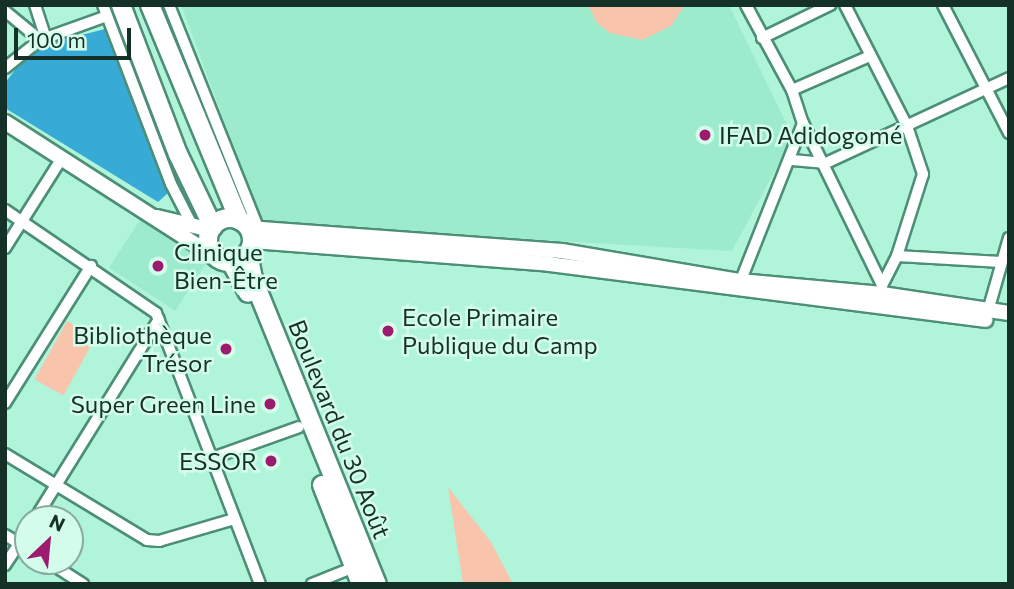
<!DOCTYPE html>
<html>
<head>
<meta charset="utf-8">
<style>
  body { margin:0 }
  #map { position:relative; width:1014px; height:589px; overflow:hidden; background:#b0f5da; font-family:Commissioner,sans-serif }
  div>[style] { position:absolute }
  .built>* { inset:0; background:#9debcd; transform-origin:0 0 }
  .green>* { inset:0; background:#f8c5ac; transform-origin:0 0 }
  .water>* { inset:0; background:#37aad5 }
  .roads { filter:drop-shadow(2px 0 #4c8f76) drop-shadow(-2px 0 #4c8f76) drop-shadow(0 2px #4c8f76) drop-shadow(0 -2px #4c8f76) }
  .street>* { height:10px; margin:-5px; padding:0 5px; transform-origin:5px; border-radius:5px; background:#fff }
  .secondary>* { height:14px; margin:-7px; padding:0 7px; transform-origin:7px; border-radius:7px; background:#fff }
  .highway>* { height:18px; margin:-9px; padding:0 9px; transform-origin:9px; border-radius:9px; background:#fff }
  .highway>.ring { margin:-9px; padding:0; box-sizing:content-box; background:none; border:18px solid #fff; border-radius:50% }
  .dots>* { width:19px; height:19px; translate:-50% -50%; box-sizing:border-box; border:4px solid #d4fceb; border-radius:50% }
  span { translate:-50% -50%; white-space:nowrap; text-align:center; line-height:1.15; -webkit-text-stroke:5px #d4fceb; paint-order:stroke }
  .poi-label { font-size:24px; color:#153127 }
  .left { translate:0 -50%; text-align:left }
  .right { translate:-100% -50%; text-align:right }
  .street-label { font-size:24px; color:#153127 }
  .frame { position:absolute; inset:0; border:7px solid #153127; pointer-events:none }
  .north { position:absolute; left:14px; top:505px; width:70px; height:70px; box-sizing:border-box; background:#d4fceb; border:2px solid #88ab9d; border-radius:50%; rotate:26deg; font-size:19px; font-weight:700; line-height:28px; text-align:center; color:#153127 }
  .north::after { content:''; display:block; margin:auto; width:24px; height:32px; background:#9d1b6e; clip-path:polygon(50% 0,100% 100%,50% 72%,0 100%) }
  .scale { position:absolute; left:14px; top:28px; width:117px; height:32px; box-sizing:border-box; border:4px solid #153127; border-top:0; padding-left:9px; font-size:21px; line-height:24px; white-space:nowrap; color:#153127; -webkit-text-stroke:5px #d4fceb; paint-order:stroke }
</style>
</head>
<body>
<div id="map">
  <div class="built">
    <div style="clip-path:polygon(181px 5px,729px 5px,793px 137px,732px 251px,262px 224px)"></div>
    <div style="left:140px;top:220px;width:79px;height:57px;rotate:33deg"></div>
  </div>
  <div class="green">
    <div style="clip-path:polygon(588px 5px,685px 5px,671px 26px,642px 40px,610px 33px,597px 23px)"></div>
    <div style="left:67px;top:321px;width:33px;height:67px;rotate:29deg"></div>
    <div style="clip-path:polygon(448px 487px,491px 542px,513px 584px,463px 584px)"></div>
  </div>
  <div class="water">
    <div style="clip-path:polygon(124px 24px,187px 176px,158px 202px,5px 108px,5px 83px,24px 58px,43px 45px)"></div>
  </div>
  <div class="roads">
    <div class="street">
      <div style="left:35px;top:5px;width:35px;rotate:72deg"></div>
      <div style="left:103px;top:5px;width:191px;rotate:69.2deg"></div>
      <div style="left:171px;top:184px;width:44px;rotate:62.9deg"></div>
      <div style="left:169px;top:5px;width:240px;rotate:68.2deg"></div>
      <div style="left:746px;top:5px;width:97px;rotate:61.6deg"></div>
      <div style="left:792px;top:90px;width:35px;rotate:72deg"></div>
      <div style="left:803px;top:123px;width:180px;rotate:64deg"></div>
      <div style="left:882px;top:285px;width:13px;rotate:94deg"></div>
      <div style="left:845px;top:5px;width:136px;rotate:62.9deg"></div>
      <div style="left:907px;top:126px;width:51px;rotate:71.6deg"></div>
      <div style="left:923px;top:174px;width:86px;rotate:107.6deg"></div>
      <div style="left:897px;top:256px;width:33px;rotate:117deg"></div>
      <div style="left:943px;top:5px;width:144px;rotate:62.7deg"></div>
      <div style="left:5px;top:11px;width:45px;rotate:39.6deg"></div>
      <div style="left:762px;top:38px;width:76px;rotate:-25.9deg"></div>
      <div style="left:5px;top:68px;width:45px;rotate:-38.7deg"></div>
      <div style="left:40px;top:40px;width:71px;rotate:-19.7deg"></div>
      <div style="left:792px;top:90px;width:85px;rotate:-23.6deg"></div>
      <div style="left:792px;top:160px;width:34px;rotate:5deg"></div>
      <div style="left:826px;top:163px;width:202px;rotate:-24.9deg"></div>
      <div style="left:5px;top:210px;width:183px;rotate:34.3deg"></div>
      <div style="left:156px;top:313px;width:290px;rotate:69deg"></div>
      <div style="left:5px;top:248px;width:107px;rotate:-57.7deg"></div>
      <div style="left:897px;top:256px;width:104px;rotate:3.3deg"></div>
      <div style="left:739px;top:285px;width:174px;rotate:-68.4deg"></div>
      <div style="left:988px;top:311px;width:76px;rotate:-74deg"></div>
      <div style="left:5px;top:403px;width:162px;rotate:-57.9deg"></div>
      <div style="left:5px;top:454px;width:166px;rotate:31.2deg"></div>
      <div style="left:147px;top:540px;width:12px;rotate:5deg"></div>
      <div style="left:159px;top:541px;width:78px;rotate:-16.3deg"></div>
      <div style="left:212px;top:458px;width:92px;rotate:-19.6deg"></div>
      <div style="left:35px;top:519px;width:235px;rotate:-58.2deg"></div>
      <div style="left:5px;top:535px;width:27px;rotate:31deg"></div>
      <div style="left:47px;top:561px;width:43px;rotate:32.6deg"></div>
      <div style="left:5px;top:565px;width:42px;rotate:-56.7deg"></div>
      <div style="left:312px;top:584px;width:45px;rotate:-22deg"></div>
    </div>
    <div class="secondary">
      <div style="left:5px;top:122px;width:252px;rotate:32.7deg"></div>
      <div style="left:157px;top:217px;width:56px;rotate:13.5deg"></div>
      <div style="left:248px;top:228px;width:315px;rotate:4.2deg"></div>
      <div style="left:562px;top:251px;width:181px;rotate:9.6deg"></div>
      <div style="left:740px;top:281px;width:143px;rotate:5.2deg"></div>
      <div style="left:882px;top:294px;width:128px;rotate:8.5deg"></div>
      <div style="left:253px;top:241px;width:297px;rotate:4.4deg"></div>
      <div style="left:549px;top:264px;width:440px;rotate:7.3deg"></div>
    </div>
    <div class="highway">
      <div style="left:121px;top:5px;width:160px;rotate:69.1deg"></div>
      <div style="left:178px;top:154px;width:81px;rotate:64.4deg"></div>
      <div style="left:150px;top:5px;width:233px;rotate:67.5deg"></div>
      <div class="ring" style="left:208px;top:218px;width:26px;height:26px"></div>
      <div style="left:248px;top:253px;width:26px;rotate:79deg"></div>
      <div style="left:253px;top:279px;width:329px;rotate:67.9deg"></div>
      <div style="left:231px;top:262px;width:35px;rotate:61deg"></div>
      <div style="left:322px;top:485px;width:106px;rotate:68.5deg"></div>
    </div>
  </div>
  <div class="dots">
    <div style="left:705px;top:135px;background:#9d1b6e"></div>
    <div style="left:158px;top:266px;background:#9d1b6e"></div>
    <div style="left:388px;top:331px;background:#9d1b6e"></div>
    <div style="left:226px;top:349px;background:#9d1b6e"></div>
    <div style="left:270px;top:404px;background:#9d1b6e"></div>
    <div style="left:271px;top:461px;background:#9d1b6e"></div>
  </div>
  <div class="poi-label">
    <span class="left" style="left:719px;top:135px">IFAD Adidogomé</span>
    <span class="left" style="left:174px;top:266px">Clinique<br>Bien-Être</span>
    <span class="left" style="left:402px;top:331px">Ecole Primaire<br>Publique du Camp</span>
    <span class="right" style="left:212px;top:349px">Bibliothèque<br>Trésor</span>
    <span class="right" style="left:256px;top:404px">Super Green Line</span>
    <span class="right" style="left:257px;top:461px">ESSOR</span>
  </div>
  <div class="street-label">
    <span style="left:340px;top:429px;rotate:68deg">Boulevard du 30 Août</span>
  </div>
  <div class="frame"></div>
  <div class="north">N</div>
  <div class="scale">100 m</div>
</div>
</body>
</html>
